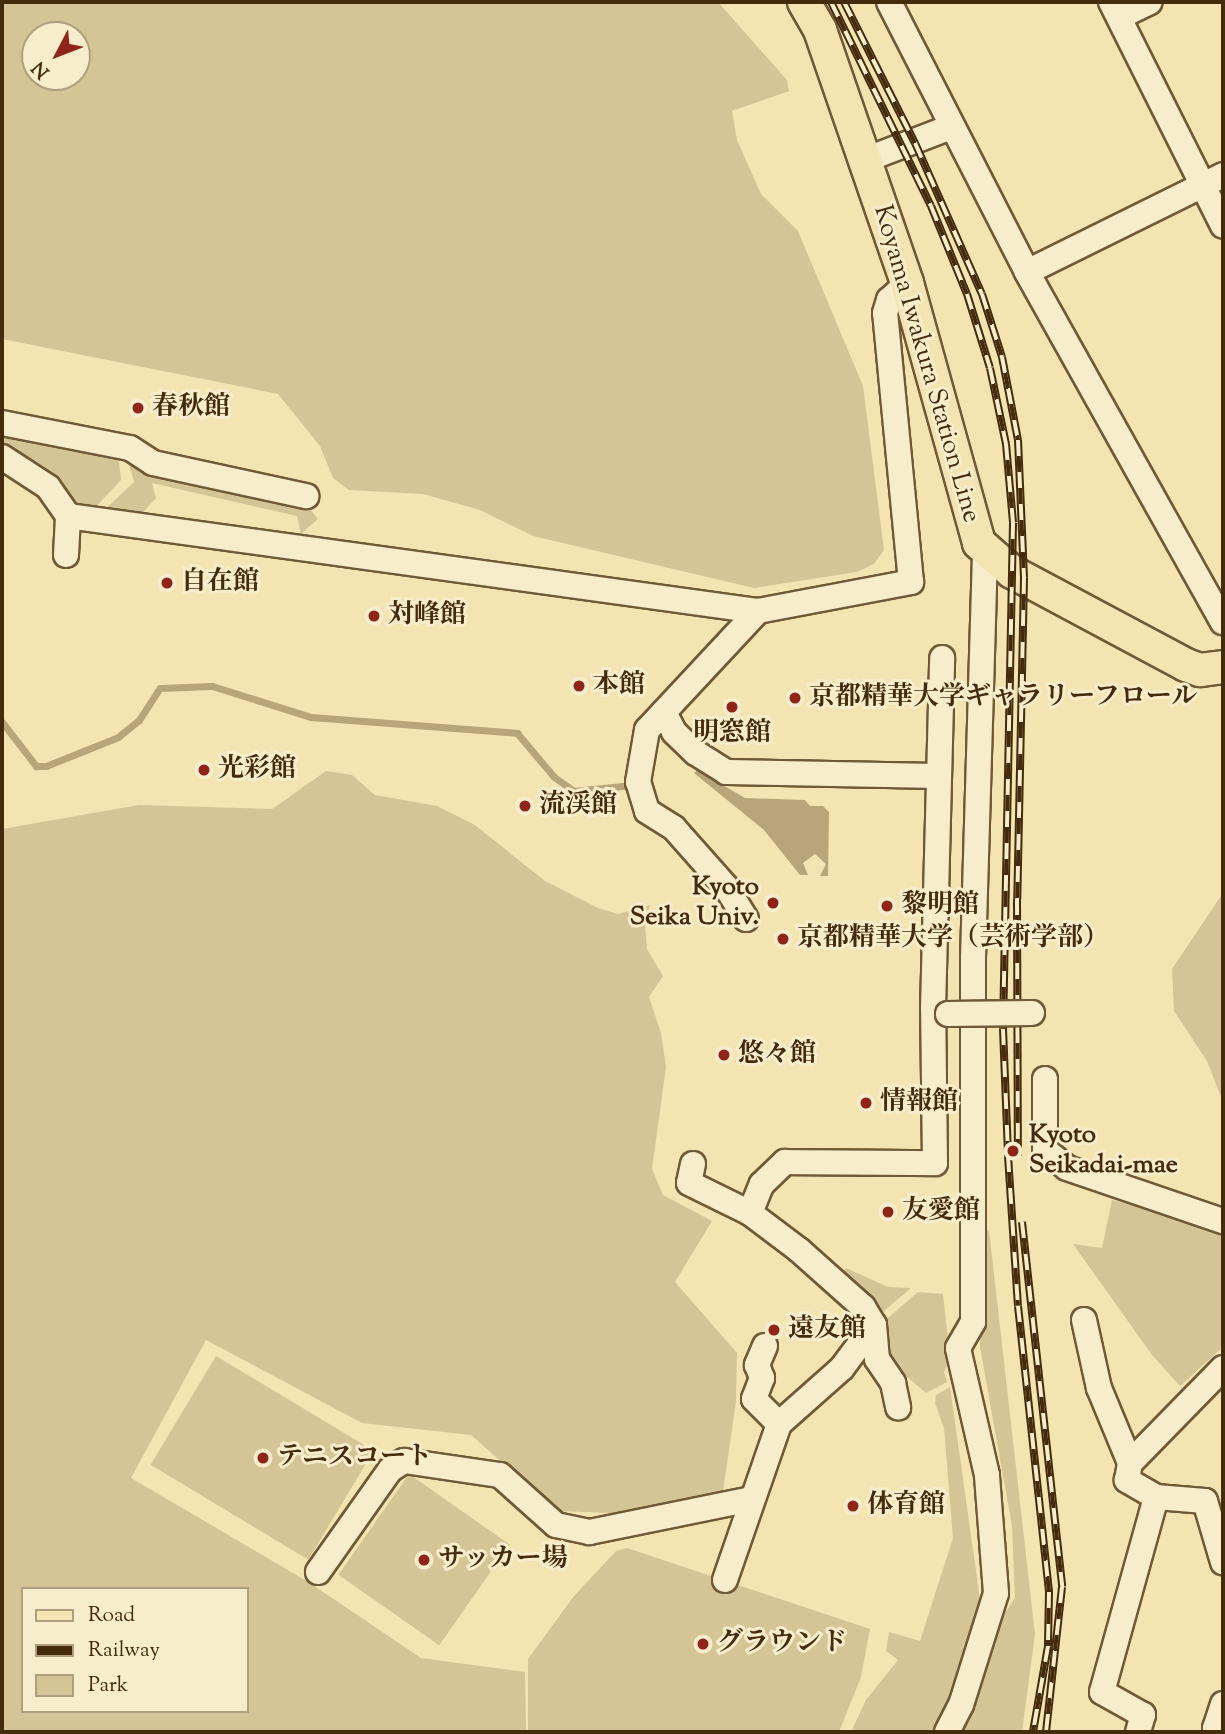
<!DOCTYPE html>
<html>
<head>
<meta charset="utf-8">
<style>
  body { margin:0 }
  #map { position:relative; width:1225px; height:1734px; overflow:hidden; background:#f3e4b2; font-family:"Sorts Mill Goudy","Noto Serif JP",serif }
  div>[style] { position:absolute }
  .green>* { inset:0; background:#d5c596; transform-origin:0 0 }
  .water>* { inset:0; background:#b8a57a }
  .stream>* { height:7px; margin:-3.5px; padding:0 3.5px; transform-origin:3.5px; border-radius:3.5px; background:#b8a57a }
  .roads { filter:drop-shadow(2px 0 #705936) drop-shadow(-2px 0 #705936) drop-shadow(0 2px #705936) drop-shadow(0 -2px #705936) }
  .minor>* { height:24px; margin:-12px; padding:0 12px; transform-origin:12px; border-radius:12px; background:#f7edcd }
  .major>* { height:32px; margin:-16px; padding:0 16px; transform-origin:16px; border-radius:16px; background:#f3e4b2 }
  .rail>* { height:8px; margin-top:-4px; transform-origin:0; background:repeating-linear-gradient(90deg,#f7edcd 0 16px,#442b0c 0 32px); box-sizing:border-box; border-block:2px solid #442b0c }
  .bridges { filter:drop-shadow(2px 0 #705936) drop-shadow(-2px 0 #705936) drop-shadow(0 2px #705936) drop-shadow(0 -2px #705936) }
  .minor-bridge>* { height:24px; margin:-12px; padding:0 12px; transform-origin:12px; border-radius:12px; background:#f7edcd }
  .dots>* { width:19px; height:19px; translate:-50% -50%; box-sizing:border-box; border:4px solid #f7edcd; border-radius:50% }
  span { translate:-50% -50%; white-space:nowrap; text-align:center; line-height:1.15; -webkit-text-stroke:6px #f7edcd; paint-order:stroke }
  .street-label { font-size:26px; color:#442b0c }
  .poi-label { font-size:26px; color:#442b0c; font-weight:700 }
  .left { translate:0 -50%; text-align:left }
  .right { translate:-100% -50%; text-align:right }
  .frame { position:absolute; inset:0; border:4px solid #442b0c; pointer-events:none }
  .legend { position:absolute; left:21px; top:1587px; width:228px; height:126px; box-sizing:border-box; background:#f7edcd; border:2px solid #af9f80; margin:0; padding:9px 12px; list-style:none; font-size:21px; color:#442b0c }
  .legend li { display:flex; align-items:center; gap:14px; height:35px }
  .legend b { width:35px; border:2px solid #af9f80 }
  .north { position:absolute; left:21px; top:21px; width:70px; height:70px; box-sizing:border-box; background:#f7edcd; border:2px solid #af9f80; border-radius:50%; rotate:228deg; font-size:19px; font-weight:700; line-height:28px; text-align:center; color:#442b0c }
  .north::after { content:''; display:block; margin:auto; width:24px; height:32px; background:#8f2418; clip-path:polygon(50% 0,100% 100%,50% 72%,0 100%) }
</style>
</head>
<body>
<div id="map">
  <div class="green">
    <div style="clip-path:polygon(evenodd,2px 2px,718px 2px,787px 80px,789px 91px,732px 111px,737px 140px,761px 194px,798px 231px,863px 386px,884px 550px,874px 564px,857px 572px,754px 588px,533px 536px,480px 510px,423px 494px,349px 490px,333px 478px,320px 446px,278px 394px,2px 339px,2px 2px,77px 35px,77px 77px,35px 77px,35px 35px,77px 35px)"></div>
    <div style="clip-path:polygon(2px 430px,102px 449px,119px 462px,121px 480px,90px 513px,71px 511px,2px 450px)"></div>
    <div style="clip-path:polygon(126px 454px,307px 505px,318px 519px,301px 534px,297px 516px,152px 483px,156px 498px,135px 521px,99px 515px,134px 482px)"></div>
    <div style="clip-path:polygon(evenodd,326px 771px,352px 775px,375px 795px,437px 806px,475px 825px,545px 881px,598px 908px,618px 914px,650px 905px,645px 924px,647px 949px,663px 976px,649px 997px,661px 1033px,666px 1067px,652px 1169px,663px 1195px,712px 1221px,675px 1282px,737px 1353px,736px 1402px,723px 1491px,637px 1514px,557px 1511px,471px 1435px,362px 1423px,206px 1340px,131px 1478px,310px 1583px,421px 1658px,525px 1672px,526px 1732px,2px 1732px,2px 829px,139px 805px,272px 809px,326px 771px,23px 1589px,247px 1589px,247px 1711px,23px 1711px,23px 1589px)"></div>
    <div style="clip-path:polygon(1223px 893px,1223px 1102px,1207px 1061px,1174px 1011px,1172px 969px)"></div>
    <div style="clip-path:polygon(1112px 1200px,1223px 1230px,1223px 1347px,1180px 1386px,1152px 1355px,1073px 1244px,1102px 1248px)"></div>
    <div style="clip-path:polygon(989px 1230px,1035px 1634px,1022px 1732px,961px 1732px,992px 1632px,1015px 1598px,1012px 1526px,980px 1347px,981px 1231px)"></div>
    <div style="clip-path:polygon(846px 1268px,888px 1287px,911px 1288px,877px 1317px,840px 1275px)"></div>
    <div style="clip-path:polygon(918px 1292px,943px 1294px,950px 1358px,944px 1372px,947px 1382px,926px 1393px,891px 1363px,882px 1323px)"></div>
    <div style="left:216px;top:1356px;width:184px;height:127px;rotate:31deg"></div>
    <div style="clip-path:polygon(950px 1387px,980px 1599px,950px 1704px,937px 1732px,851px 1732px,866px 1700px,898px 1660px,886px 1651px,889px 1632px,920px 1641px,953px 1538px,944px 1428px,935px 1403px,936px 1395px)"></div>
    <div style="left:409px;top:1474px;width:123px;height:123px;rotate:35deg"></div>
    <div style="clip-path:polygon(627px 1548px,870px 1629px,861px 1677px,839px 1732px,528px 1732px,528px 1659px,574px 1596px,616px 1551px)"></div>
  </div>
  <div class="water">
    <div style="clip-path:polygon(697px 770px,745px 798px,805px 800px,810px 806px,823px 806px,829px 812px,828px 876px,820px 876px,826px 864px,815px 854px,803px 863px,808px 875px,800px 875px,764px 830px,694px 773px)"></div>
  </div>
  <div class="stream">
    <div style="left:2px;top:722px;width:56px;rotate:52.3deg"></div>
    <div style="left:36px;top:766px;width:10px"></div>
    <div style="left:46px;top:766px;width:78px;rotate:-21.9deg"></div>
    <div style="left:118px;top:737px;width:27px;rotate:-39deg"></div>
    <div style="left:139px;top:720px;width:38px;rotate:-57deg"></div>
    <div style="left:160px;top:688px;width:52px;rotate:-2.2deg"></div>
    <div style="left:212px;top:686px;width:104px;rotate:17.4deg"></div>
    <div style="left:311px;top:717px;width:207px;rotate:4.4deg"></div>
    <div style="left:517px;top:733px;width:57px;rotate:49.9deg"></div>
    <div style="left:554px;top:777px;width:24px;rotate:35deg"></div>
    <div style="left:574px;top:791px;width:59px;rotate:-5.8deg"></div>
  </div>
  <div class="roads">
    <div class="minor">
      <div style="left:889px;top:2px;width:303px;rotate:62.9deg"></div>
      <div style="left:1027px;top:272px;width:401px;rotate:60.8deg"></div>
      <div style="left:1111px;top:2px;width:250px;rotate:63.4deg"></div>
      <div style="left:1119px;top:17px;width:34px;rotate:-26deg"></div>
      <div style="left:865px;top:160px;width:92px;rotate:-21deg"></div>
      <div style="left:1027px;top:272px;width:219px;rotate:-26.3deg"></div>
      <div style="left:2px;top:423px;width:130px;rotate:11.1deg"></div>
      <div style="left:130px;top:448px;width:27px;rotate:33deg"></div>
      <div style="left:153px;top:463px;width:157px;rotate:12.2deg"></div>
      <div style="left:2px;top:457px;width:55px;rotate:33.1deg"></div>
      <div style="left:48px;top:487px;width:35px;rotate:55deg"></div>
      <div style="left:66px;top:555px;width:39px;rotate:-87deg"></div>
      <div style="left:68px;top:516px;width:697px;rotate:7.84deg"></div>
      <div style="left:758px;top:611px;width:156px;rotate:-10.7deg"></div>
      <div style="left:911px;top:582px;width:270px;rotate:-95.5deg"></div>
      <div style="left:885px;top:313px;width:14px;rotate:-73deg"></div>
      <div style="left:889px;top:300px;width:25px;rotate:-43deg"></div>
      <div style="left:664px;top:712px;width:22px;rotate:63deg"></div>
      <div style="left:674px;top:732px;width:30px;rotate:44deg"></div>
      <div style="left:696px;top:753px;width:36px;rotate:32deg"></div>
      <div style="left:726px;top:772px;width:213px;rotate:1.1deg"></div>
      <div style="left:746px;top:919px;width:36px;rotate:-122deg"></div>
      <div style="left:727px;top:888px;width:80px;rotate:-131.5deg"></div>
      <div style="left:674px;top:828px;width:32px;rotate:-148deg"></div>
      <div style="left:647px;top:811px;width:30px;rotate:-107deg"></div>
      <div style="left:638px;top:782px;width:53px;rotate:-80.2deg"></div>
      <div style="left:647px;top:730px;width:163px;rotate:-47deg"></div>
      <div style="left:1045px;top:1079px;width:71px;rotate:90deg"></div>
      <div style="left:1045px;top:1150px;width:28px;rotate:39deg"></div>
      <div style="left:1067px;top:1168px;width:165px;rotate:18.8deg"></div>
      <div style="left:693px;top:1164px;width:19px;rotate:102deg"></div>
      <div style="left:689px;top:1183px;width:68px;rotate:26.2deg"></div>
      <div style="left:750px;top:1213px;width:61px;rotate:37.1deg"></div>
      <div style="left:799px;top:1250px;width:86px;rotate:41.7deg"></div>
      <div style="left:863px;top:1307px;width:21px;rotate:59deg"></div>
      <div style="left:874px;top:1325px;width:54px;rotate:126.7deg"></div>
      <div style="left:842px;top:1368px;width:84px;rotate:138.4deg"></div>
      <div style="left:779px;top:1424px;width:165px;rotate:109.1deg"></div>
      <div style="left:750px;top:1213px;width:31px;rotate:-68deg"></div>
      <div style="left:762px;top:1184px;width:32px;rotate:-44deg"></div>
      <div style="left:785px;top:1162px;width:150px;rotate:0.4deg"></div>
      <div style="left:935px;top:1163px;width:154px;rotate:-90.7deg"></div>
      <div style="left:933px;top:1009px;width:351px;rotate:-88.5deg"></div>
      <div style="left:1084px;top:1320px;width:70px;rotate:77.6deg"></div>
      <div style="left:1099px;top:1388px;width:81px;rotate:67.5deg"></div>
      <div style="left:874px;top:1325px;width:34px;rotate:85deg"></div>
      <div style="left:877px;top:1359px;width:29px;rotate:56deg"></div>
      <div style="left:893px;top:1383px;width:25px;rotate:78deg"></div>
      <div style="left:765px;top:1346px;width:21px;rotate:113deg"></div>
      <div style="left:757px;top:1365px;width:14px;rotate:69deg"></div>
      <div style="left:762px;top:1378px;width:22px;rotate:111deg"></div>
      <div style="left:754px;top:1399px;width:35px;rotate:45deg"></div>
      <div style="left:1156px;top:1497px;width:34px;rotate:-150deg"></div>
      <div style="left:1127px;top:1480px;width:17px;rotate:-80deg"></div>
      <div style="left:1130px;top:1463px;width:133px;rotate:-45.6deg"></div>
      <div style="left:318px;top:1572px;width:125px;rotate:-54.8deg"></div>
      <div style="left:390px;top:1470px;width:17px;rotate:-33deg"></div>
      <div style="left:404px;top:1461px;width:97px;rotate:8.3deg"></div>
      <div style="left:500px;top:1475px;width:75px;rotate:41.8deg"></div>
      <div style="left:556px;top:1525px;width:34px;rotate:12deg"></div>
      <div style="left:589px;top:1532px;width:165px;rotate:-11.5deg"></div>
      <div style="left:1223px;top:1704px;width:25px;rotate:108deg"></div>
      <div style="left:1215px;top:1728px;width:9px;rotate:21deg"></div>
      <div style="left:947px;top:1732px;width:30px;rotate:-63deg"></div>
      <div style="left:961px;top:1705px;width:117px;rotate:-72.6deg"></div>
      <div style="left:996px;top:1593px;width:118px;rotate:-94.4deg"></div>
      <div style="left:987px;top:1475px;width:130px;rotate:-102.9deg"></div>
      <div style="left:958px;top:1348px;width:30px;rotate:-60deg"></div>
      <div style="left:973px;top:1322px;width:364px;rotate:-90deg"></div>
      <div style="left:973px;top:958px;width:407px;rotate:-88.3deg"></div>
      <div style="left:1138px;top:1732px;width:18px;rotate:-74deg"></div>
      <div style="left:1143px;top:1715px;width:47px;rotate:-150.7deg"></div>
      <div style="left:1102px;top:1692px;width:202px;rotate:-74.5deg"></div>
      <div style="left:1156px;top:1497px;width:49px;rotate:4.7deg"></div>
      <div style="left:1205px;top:1501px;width:64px;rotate:73.6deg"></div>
    </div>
    <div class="major">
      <div style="left:804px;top:2px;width:32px;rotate:60deg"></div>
      <div style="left:820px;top:30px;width:268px;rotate:71deg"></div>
      <div style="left:907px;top:283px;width:270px;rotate:74.5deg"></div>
      <div style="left:979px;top:543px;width:44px;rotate:41.3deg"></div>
      <div style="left:1012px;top:572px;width:197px;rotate:28.1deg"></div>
      <div style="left:1186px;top:665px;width:15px;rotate:20deg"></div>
      <div style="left:1200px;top:670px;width:23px;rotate:-7deg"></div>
    </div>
  </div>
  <div class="rail">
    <div style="left:831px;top:2px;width:227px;rotate:63.9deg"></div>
    <div style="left:931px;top:206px;width:95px;rotate:67.8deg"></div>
    <div style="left:967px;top:294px;width:77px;rotate:72.7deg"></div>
    <div style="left:990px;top:368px;width:78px;rotate:78.1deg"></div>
    <div style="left:1006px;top:444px;width:79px;rotate:84.9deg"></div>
    <div style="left:1013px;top:523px;width:506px;rotate:91.13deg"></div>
    <div style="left:1003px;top:1029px;width:127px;rotate:87.7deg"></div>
    <div style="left:1008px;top:1156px;width:150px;rotate:86.2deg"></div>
    <div style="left:1018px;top:1306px;width:288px;rotate:83.8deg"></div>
    <div style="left:1049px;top:1592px;width:54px;rotate:91.1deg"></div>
    <div style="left:1048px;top:1646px;width:87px;rotate:99.9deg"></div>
    <div style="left:844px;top:2px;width:158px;rotate:63.3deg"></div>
    <div style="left:915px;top:143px;width:165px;rotate:66.1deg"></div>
    <div style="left:982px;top:294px;width:66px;rotate:72.4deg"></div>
    <div style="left:1002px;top:357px;width:85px;rotate:79.1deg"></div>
    <div style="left:1018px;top:440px;width:138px;rotate:87.5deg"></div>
    <div style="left:1024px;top:578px;width:321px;rotate:91.2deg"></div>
    <div style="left:1017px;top:899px;width:257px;rotate:89.8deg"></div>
    <div style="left:1022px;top:1222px;width:367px;rotate:83.7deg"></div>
    <div style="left:1062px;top:1587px;width:146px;rotate:96.3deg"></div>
  </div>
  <div class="bridges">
    <div class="minor-bridge">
      <div style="left:948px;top:1014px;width:84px;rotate:-0.7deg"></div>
    </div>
  </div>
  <div class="dots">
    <div style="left:138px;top:408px;background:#8f2418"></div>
    <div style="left:167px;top:583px;background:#8f2418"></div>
    <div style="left:374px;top:616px;background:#8f2418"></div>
    <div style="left:579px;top:686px;background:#8f2418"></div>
    <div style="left:795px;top:698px;background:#8f2418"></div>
    <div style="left:732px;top:707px;background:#8f2418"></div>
    <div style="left:204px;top:770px;background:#8f2418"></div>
    <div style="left:525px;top:806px;background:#8f2418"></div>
    <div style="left:773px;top:903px;background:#8f2418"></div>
    <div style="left:887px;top:906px;background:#8f2418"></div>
    <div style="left:783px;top:939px;background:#8f2418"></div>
    <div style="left:724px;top:1055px;background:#8f2418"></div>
    <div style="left:866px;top:1103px;background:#8f2418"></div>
    <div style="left:1013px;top:1151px;background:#8f2418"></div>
    <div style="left:888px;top:1212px;background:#8f2418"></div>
    <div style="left:774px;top:1330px;background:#8f2418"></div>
    <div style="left:263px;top:1458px;background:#8f2418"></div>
    <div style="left:853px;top:1506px;background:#8f2418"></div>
    <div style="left:424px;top:1560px;background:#8f2418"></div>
    <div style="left:703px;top:1644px;background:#8f2418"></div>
  </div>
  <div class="street-label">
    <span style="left:926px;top:364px;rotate:74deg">Koyama Iwakura Station Line</span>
  </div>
  <div class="poi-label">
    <span class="left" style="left:152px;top:408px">春秋館</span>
    <span class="left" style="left:181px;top:583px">自在館</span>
    <span class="left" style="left:388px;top:616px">対峰館</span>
    <span class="left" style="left:593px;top:686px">本館</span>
    <span class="left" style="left:809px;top:698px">京都精華大学ギャラリーフロール</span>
    <span style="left:732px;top:734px">明窓館</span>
    <span class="left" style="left:218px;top:770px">光彩館</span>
    <span class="left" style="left:539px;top:806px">流渓館</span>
    <span class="right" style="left:759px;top:903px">Kyoto<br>Seika Univ.</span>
    <span class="left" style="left:901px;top:906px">黎明館</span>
    <span class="left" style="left:797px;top:939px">京都精華大学（芸術学部）</span>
    <span class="left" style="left:738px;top:1055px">悠々館</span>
    <span class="left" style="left:880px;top:1103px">情報館</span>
    <span class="left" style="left:1029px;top:1151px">Kyoto<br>Seikadai-mae</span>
    <span class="left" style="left:902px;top:1212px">友愛館</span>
    <span class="left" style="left:788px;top:1330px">遠友館</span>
    <span class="left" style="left:277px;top:1458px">テニスコート</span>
    <span class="left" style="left:867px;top:1506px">体育館</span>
    <span class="left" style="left:438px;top:1560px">サッカー場</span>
    <span class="left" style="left:717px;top:1644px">グラウンド</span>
  </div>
  <div class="frame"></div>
  <ul class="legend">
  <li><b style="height:9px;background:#f3e4b2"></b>Road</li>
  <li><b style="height:9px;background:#442b0c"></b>Railway</li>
  <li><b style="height:19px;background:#d5c596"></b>Park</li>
  </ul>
  <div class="north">N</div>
</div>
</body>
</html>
